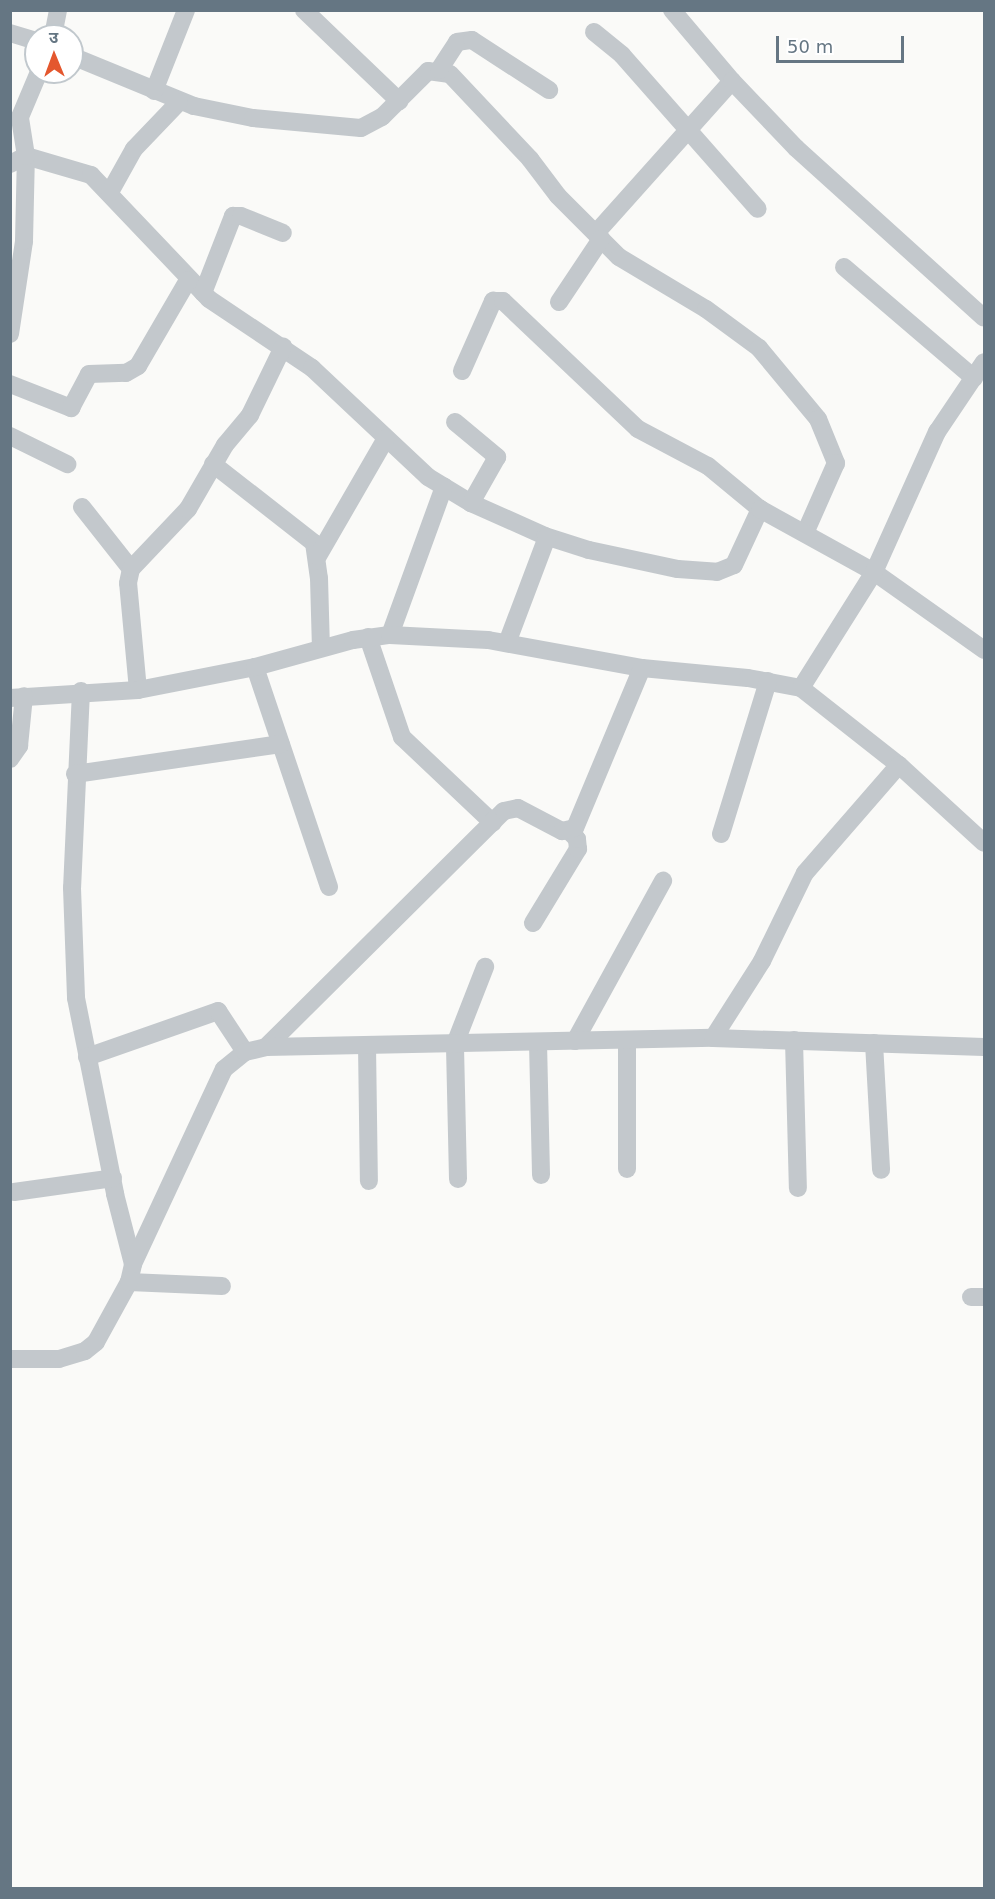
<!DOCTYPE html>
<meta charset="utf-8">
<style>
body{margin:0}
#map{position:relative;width:995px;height:1899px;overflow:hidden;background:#fafaf8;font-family:"DejaVu Sans","Noto Sans Devanagari",sans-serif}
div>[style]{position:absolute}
.minor>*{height:18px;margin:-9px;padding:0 9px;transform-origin:9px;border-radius:9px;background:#c3c8cc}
span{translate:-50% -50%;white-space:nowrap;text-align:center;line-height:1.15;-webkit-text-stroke:6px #fff;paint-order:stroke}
.frame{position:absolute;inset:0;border:12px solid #657683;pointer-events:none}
.north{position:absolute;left:24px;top:24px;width:60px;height:60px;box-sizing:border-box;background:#fff;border:2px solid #c1c8cd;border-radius:50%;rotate:359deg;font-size:16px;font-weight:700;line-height:24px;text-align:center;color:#657683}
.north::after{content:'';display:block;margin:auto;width:21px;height:27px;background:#e4572e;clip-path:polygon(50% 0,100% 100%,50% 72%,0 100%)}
.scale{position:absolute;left:776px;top:36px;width:128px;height:27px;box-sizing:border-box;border:3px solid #657683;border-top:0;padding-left:8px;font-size:18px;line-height:21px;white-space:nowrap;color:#657683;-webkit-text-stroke:4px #fff;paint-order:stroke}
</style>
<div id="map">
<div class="minor">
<div style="left:304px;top:10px;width:132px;rotate:43.8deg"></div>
<div style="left:672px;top:10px;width:93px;rotate:49.8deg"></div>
<div style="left:594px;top:32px;width:36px;rotate:39deg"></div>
<div style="left:622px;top:55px;width:205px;rotate:48.6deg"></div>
<div style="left:10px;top:33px;width:27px;rotate:17deg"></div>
<div style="left:53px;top:36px;width:26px;rotate:-79deg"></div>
<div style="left:72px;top:56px;width:132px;rotate:22.3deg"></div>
<div style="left:194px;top:106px;width:60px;rotate:11.5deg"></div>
<div style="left:253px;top:118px;width:108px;rotate:5.3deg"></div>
<div style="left:361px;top:128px;width:24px;rotate:-28deg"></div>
<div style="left:382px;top:117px;width:65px;rotate:-45deg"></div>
<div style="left:428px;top:71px;width:22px;rotate:8deg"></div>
<div style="left:450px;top:74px;width:117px;rotate:46.7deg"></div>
<div style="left:530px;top:159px;width:46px;rotate:52.9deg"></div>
<div style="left:558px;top:196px;width:86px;rotate:45deg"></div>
<div style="left:619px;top:257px;width:101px;rotate:30.9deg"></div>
<div style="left:706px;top:309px;width:66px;rotate:36.3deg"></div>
<div style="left:759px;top:348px;width:92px;rotate:50.3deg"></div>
<div style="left:818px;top:419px;width:48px;rotate:67.8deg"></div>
<div style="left:836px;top:463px;width:74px;rotate:113.8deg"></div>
<div style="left:439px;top:70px;width:33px;rotate:-57deg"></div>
<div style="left:457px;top:42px;width:15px;rotate:-8deg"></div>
<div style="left:472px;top:40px;width:92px;rotate:33deg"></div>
<div style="left:154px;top:91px;width:87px;rotate:-68.4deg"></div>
<div style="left:10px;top:164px;width:18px;rotate:-27deg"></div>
<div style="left:26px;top:156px;width:68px;rotate:16.3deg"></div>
<div style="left:91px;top:175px;width:171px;rotate:46.4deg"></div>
<div style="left:209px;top:299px;width:124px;rotate:33.8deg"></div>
<div style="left:312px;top:368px;width:159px;rotate:43.2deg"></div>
<div style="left:428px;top:477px;width:50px;rotate:31.2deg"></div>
<div style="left:471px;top:503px;width:81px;rotate:24deg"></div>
<div style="left:545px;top:536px;width:46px;rotate:17.7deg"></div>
<div style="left:589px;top:550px;width:91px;rotate:12.1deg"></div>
<div style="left:678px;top:569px;width:39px;rotate:4deg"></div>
<div style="left:717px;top:572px;width:18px;rotate:-22deg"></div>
<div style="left:734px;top:565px;width:62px;rotate:-65.1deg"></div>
<div style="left:110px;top:192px;width:49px;rotate:-60.8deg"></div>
<div style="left:134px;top:149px;width:65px;rotate:-46.2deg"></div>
<div style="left:596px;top:233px;width:204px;rotate:-48.2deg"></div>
<div style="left:732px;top:81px;width:93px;rotate:46.3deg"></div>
<div style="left:796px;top:148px;width:253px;rotate:42.1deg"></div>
<div style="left:844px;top:267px;width:171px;rotate:40.5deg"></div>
<div style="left:203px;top:293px;width:83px;rotate:-68.7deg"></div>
<div style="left:233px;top:216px;width:8px"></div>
<div style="left:241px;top:216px;width:45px;rotate:22deg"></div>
<div style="left:559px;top:302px;width:76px;rotate:-56.3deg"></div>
<div style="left:10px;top:334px;width:94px;rotate:-81.4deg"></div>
<div style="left:24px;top:241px;width:85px;rotate:-88.7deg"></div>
<div style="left:26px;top:156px;width:39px;rotate:-99deg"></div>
<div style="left:20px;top:117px;width:49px;rotate:-67.1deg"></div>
<div style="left:462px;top:371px;width:77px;rotate:-66.1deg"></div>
<div style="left:493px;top:301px;width:10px"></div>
<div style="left:503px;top:301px;width:186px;rotate:43.5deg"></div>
<div style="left:638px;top:429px;width:79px;rotate:27.9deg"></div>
<div style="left:708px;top:466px;width:67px;rotate:39.6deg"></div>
<div style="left:760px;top:509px;width:130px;rotate:28.9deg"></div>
<div style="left:874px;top:572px;width:135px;rotate:35.3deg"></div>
<div style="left:10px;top:384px;width:66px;rotate:21.5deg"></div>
<div style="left:71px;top:408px;width:38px;rotate:-62deg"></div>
<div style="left:89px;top:374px;width:37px;rotate:-2deg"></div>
<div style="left:126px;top:373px;width:14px;rotate:-30deg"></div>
<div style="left:138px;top:366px;width:99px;rotate:-59.8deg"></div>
<div style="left:455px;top:422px;width:55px;rotate:39.8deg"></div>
<div style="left:497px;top:457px;width:53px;rotate:119.5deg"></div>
<div style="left:10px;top:436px;width:64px;rotate:26.2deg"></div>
<div style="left:213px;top:464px;width:128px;rotate:38deg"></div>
<div style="left:314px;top:543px;width:35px;rotate:82deg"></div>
<div style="left:319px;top:578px;width:70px;rotate:88.4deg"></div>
<div style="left:82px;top:507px;width:79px;rotate:51.7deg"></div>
<div style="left:318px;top:556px;width:136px;rotate:-60deg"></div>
<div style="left:390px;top:635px;width:158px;rotate:-70deg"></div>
<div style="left:368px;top:637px;width:106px;rotate:71.2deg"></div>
<div style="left:402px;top:737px;width:125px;rotate:43.4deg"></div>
<div style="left:507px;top:643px;width:113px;rotate:-69.3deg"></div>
<div style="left:255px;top:667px;width:232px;rotate:71.4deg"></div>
<div style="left:801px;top:688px;width:137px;rotate:-57.8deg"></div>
<div style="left:874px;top:572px;width:154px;rotate:-65.8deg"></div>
<div style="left:937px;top:432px;width:84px;rotate:-56.1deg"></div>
<div style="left:138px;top:690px;width:107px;rotate:-95.3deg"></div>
<div style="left:128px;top:583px;width:14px;rotate:-78deg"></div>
<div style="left:131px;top:569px;width:83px;rotate:-46.5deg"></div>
<div style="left:188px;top:509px;width:74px;rotate:-60deg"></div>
<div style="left:225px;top:445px;width:39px;rotate:-50deg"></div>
<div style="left:250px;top:415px;width:76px;rotate:-64.1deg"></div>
<div style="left:81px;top:691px;width:197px;rotate:92.6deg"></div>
<div style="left:72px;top:888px;width:110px;rotate:87.9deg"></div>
<div style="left:76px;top:998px;width:200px;rotate:78.7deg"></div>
<div style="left:115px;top:1194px;width:72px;rotate:75.6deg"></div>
<div style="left:10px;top:698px;width:128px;rotate:-3.6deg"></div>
<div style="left:138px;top:690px;width:119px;rotate:-11.1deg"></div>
<div style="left:255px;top:667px;width:102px;rotate:-15.4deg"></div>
<div style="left:353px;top:640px;width:37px;rotate:-8deg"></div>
<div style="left:390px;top:635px;width:98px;rotate:2.9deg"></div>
<div style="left:488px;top:640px;width:157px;rotate:10.3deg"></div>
<div style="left:642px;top:668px;width:106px;rotate:5.4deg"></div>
<div style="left:748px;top:678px;width:54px;rotate:10.7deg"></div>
<div style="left:801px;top:688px;width:125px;rotate:38.2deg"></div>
<div style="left:899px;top:765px;width:115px;rotate:42.5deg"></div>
<div style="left:10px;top:759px;width:16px;rotate:-55deg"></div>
<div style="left:19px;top:746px;width:50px;rotate:-84.3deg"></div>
<div style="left:75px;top:774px;width:208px;rotate:-8.3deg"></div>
<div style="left:721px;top:834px;width:160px;rotate:-72.9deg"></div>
<div style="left:533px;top:923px;width:87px;rotate:-58.7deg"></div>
<div style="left:578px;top:849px;width:10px;rotate:-96deg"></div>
<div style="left:577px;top:839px;width:11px;rotate:-135deg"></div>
<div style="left:713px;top:1038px;width:91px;rotate:-57.5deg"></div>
<div style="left:762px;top:961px;width:98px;rotate:-64deg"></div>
<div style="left:805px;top:873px;width:143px;rotate:-49deg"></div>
<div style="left:627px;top:1040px;width:129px;rotate:90deg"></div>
<div style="left:794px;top:1040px;width:148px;rotate:88.5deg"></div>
<div style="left:575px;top:1041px;width:183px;rotate:-61.2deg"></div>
<div style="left:538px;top:1042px;width:133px;rotate:88.7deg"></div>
<div style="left:874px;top:1043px;width:127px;rotate:86.8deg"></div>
<div style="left:367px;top:1045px;width:136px;rotate:89.2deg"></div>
<div style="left:266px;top:1047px;width:335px;rotate:-44.8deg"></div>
<div style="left:504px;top:811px;width:14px;rotate:-12deg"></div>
<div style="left:518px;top:808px;width:50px;rotate:27.6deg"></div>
<div style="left:562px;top:831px;width:13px;rotate:-13deg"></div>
<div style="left:575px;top:828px;width:173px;rotate:-67.3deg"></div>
<div style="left:87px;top:1057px;width:139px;rotate:-19.3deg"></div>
<div style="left:218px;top:1011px;width:49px;rotate:56.6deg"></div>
<div style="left:458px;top:1179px;width:135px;rotate:-91.3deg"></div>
<div style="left:455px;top:1044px;width:83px;rotate:-68.7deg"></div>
<div style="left:14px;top:1192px;width:100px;rotate:-8deg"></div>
<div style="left:129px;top:1282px;width:93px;rotate:2.5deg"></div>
<div style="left:971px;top:1297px;width:13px"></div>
<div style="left:10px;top:1359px;width:49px"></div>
<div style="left:59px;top:1359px;width:27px;rotate:-17deg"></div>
<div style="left:85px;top:1351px;width:14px;rotate:-39deg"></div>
<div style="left:96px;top:1342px;width:68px;rotate:-61.2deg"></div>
<div style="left:129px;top:1282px;width:18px;rotate:-77deg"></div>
<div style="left:133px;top:1264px;width:215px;rotate:-65deg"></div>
<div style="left:224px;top:1069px;width:27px;rotate:-39deg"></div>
<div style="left:245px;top:1052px;width:22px;rotate:-13deg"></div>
<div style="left:266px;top:1047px;width:447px;rotate:-1.2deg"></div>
<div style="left:713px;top:1038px;width:271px;rotate:1.9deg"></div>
</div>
<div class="frame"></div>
<div class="north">उ</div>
<div class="scale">50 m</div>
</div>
